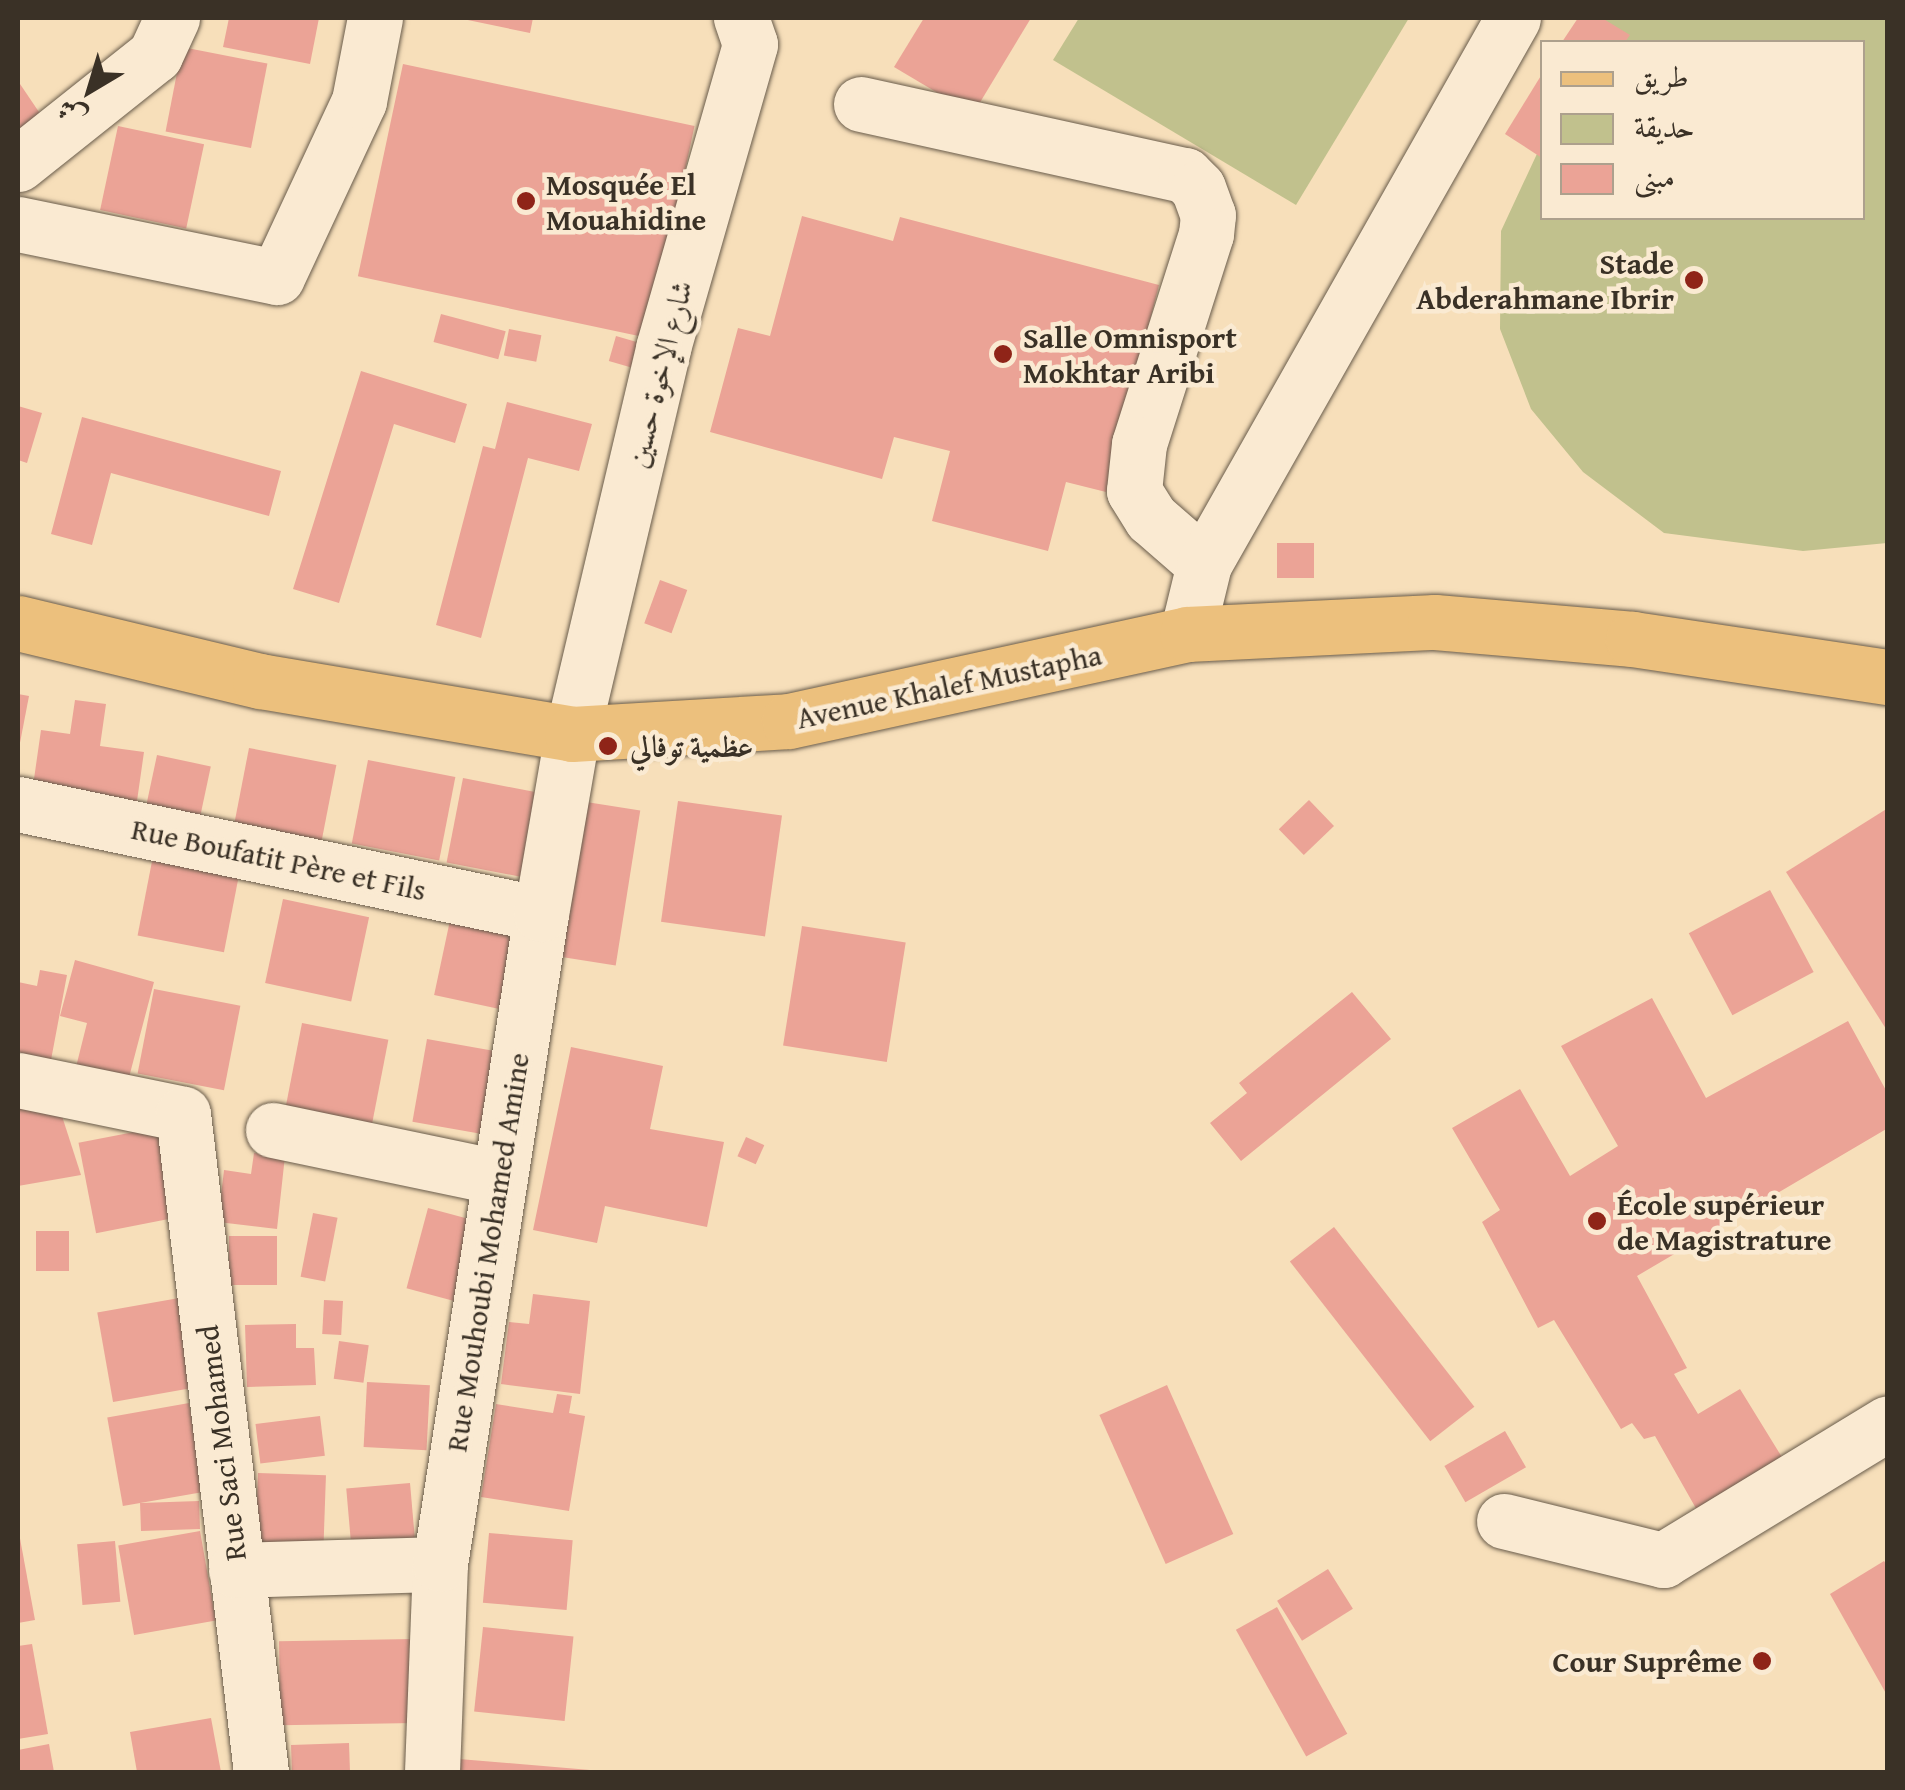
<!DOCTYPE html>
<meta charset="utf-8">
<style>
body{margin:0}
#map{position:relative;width:1905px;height:1790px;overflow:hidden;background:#f7dfba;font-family:"Gentium Book Plus",Amiri,serif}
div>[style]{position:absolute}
.green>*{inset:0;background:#c1c18d}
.building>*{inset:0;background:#eba396;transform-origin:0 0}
.roads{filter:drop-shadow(0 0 2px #695c4b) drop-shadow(0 0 2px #695c4b)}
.minor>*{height:55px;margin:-27.5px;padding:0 27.5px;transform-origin:27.5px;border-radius:27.5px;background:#faead2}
.major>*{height:55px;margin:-27.5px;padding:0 27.5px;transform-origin:27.5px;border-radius:27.5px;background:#ecc07d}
.dots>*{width:28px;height:28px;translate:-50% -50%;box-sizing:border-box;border:5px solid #faead2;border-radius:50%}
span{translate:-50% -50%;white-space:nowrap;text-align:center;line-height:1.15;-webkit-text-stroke:9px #faead2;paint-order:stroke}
.poi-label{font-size:30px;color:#3a3126;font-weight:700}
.left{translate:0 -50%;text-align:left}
.right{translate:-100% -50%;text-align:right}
.street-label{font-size:30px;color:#3a3126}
.frame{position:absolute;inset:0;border:20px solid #3a3126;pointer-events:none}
.legend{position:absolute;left:1540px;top:40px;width:325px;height:180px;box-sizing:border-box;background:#faead2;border:2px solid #ada08d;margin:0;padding:12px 18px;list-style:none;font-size:30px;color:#3a3126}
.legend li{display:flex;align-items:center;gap:20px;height:50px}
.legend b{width:50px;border:2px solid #ada08d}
.north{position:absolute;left:40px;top:40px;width:100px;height:100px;-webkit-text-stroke:8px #faead2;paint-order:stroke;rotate:218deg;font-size:28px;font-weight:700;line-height:40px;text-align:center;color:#3a3126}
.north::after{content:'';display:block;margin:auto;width:35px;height:45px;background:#3a3126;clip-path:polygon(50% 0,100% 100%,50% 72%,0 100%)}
</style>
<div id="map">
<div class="green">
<div style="clip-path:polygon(1079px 18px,1409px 18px,1296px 205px,1053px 60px)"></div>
<div style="clip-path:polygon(1593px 18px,1887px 18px,1887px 543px,1803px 551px,1664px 533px,1583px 472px,1531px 409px,1500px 329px,1501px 231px,1542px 143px,1542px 218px,1862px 218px,1862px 42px,1577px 42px)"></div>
</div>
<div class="building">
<div style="clip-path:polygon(229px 18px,319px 18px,310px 64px,223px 47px)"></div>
<div style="clip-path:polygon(458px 18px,533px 18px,530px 33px)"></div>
<div style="clip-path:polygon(924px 18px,1031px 18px,973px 114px,894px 67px)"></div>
<div style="clip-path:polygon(1578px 18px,1602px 18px,1630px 35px,1625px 42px,1562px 42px)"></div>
<div style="left:182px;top:47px;width:87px;height:86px;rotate:11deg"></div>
<div style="left:403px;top:64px;width:298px;height:217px;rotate:12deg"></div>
<div style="clip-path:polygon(1542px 74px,1542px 158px,1505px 134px)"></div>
<div style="clip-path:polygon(18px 81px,41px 115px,18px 130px)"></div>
<div style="left:118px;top:126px;width:88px;height:86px;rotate:12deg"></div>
<div style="clip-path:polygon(802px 216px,893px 241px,900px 217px,1159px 285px,1106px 492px,1066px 482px,1048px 551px,932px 521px,950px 451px,894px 437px,882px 479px,710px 432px,738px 328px,770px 336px)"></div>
<div style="left:441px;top:314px;width:67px;height:29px;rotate:15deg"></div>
<div style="left:509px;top:329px;width:33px;height:27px;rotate:11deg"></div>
<div style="left:616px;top:336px;width:26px;height:26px;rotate:16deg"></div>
<div style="clip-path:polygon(361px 371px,467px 404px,455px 443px,394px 424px,339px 603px,293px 589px)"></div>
<div style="clip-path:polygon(507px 402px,592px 424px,579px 471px,528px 458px,481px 638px,436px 625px,483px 446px,495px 449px)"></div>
<div style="clip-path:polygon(18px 406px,42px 413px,27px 463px,18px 460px)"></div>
<div style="clip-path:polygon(82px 417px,281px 471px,269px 516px,111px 473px,92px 545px,51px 534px)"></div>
<div style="left:1277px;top:543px;width:37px;height:35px"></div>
<div style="left:660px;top:580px;width:29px;height:46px;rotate:20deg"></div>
<div style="clip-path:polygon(18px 694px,29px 696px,19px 748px,18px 747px)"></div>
<div style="clip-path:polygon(75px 700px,106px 704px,100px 746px,144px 752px,136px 808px,32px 793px,41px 730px,70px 734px)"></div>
<div style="left:249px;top:748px;width:89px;height:84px;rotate:11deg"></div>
<div style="left:157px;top:755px;width:55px;height:67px;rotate:12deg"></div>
<div style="left:368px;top:760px;width:89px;height:85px;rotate:11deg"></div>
<div style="left:463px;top:778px;width:88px;height:86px;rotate:11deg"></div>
<div style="left:1309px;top:800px;width:36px;height:42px;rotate:46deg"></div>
<div style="left:580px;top:801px;width:61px;height:157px;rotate:9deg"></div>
<div style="left:678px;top:801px;width:105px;height:122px;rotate:8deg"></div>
<div style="clip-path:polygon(1888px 808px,1888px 1032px,1786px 872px)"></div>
<div style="left:154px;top:851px;width:88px;height:86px;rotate:11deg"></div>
<div style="left:1770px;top:890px;width:93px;height:92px;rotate:62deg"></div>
<div style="left:283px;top:899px;width:88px;height:86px;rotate:12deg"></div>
<div style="left:452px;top:911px;width:89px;height:86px;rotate:12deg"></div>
<div style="left:802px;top:926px;width:105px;height:121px;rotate:9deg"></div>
<div style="clip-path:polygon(75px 960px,154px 982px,127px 1085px,75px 1071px,87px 1023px,60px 1016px)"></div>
<div style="clip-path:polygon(40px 970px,67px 975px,51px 1060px,18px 1053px,18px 982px,37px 986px)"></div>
<div style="left:154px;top:989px;width:88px;height:86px;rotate:11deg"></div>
<div style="clip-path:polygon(1352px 992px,1391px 1039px,1241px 1161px,1210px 1123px,1247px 1093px,1239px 1083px)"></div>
<div style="clip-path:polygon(1652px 998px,1706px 1098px,1848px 1021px,1888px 1094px,1888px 1128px,1637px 1276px,1687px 1368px,1674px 1374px,1698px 1414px,1740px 1389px,1788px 1467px,1702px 1519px,1655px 1436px,1644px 1439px,1632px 1423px,1621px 1429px,1554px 1320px,1538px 1328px,1482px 1222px,1500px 1210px,1452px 1128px,1520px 1089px,1570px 1176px,1618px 1146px,1561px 1046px)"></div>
<div style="left:302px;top:1023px;width:88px;height:86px;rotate:11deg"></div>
<div style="left:427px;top:1039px;width:88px;height:84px;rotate:10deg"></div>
<div style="clip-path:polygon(571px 1047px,663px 1066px,650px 1129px,724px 1142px,707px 1227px,605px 1206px,597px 1243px,533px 1230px)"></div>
<div style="clip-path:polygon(18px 1106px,61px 1113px,81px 1175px,18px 1186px)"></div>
<div style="left:160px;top:1127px;width:92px;height:83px;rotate:79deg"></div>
<div style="left:746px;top:1137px;width:20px;height:21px;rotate:24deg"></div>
<div style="clip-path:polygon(254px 1153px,285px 1156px,277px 1229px,218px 1222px,224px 1170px,251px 1174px)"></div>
<div style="left:428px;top:1208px;width:54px;height:83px;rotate:15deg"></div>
<div style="left:313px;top:1213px;width:25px;height:65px;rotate:11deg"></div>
<div style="left:1334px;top:1227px;width:228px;height:56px;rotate:52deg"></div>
<div style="left:36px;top:1231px;width:33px;height:40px"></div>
<div style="left:229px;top:1236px;width:48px;height:49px"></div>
<div style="clip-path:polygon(533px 1294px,590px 1301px,580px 1394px,501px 1384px,509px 1322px,529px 1324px)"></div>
<div style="left:179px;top:1298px;width:91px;height:83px;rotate:80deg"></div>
<div style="left:324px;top:1300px;width:19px;height:34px;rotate:3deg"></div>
<div style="clip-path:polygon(296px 1324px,296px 1348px,314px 1348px,316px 1385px,247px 1387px,245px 1325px)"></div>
<div style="left:339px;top:1341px;width:30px;height:38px;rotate:8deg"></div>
<div style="left:367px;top:1382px;width:63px;height:65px;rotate:3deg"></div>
<div style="left:1167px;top:1385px;width:163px;height:74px;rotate:66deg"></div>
<div style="clip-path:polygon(557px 1394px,572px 1396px,569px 1413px,585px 1416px,569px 1511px,481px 1497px,496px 1404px,553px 1413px)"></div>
<div style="left:189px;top:1403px;width:90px;height:83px;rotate:80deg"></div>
<div style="left:320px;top:1416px;width:40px;height:65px;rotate:83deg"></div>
<div style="left:1505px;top:1431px;width:42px;height:70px;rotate:60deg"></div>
<div style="left:258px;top:1473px;width:68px;height:79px;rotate:2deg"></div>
<div style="left:410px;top:1483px;width:73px;height:64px;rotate:85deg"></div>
<div style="left:199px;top:1501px;width:28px;height:59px;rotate:88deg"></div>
<div style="left:200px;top:1531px;width:91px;height:83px;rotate:80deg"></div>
<div style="clip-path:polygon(19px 1533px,35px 1620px,18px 1623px,18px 1534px)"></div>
<div style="left:489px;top:1533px;width:84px;height:70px;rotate:5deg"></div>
<div style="left:115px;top:1541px;width:61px;height:38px;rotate:85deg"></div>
<div style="clip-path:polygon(1884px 1561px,1888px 1567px,1888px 1697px,1830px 1594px)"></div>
<div style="left:1328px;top:1569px;width:47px;height:60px;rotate:58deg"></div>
<div style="left:1277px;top:1607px;width:145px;height:47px;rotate:61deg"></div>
<div style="left:483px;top:1627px;width:91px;height:85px;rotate:6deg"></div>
<div style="left:413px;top:1639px;width:84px;height:134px;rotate:89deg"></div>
<div style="clip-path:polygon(32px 1644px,48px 1734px,18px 1739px,18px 1646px)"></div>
<div style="clip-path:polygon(211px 1718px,221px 1772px,137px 1772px,130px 1732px)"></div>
<div style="left:349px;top:1743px;width:29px;height:58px;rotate:88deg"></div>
<div style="clip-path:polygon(49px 1744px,54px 1772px,18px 1772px,18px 1750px)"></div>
<div style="clip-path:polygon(459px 1759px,590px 1770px,590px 1772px,459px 1772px)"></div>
</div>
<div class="roads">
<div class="minor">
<div style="left:861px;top:104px;width:332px;rotate:12.4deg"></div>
<div style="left:1185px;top:175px;width:18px;rotate:45deg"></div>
<div style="left:1198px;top:188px;width:29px;rotate:70deg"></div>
<div style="left:1208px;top:215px;width:19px;rotate:96deg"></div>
<div style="left:1206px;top:234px;width:220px;rotate:107.7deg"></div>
<div style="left:1139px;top:444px;width:47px;rotate:96.1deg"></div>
<div style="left:1134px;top:491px;width:32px;rotate:58deg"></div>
<div style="left:1151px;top:518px;width:70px;rotate:41deg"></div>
<div style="left:18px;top:164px;width:175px;rotate:-38.5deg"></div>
<div style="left:155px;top:55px;width:41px;rotate:-65.3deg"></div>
<div style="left:18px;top:224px;width:264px;rotate:11.6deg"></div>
<div style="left:277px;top:277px;width:194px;rotate:-65deg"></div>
<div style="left:359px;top:101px;width:85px;rotate:-79.1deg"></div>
<div style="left:1187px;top:634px;width:72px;rotate:-76.3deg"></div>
<div style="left:1204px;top:564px;width:627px;rotate:-60.49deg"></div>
<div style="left:18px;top:804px;width:534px;rotate:11.88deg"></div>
<div style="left:18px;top:1080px;width:168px;rotate:11.6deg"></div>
<div style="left:183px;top:1114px;width:663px;rotate:83.24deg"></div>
<div style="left:273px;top:1130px;width:230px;rotate:11.8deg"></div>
<div style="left:1504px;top:1521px;width:164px;rotate:13.8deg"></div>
<div style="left:1663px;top:1560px;width:263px;rotate:-31.3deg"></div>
<div style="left:236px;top:1570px;width:204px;rotate:-1.7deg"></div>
<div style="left:432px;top:1772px;width:208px;rotate:-87.8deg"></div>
<div style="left:440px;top:1564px;width:658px;rotate:-81.17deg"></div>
<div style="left:541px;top:914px;width:183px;rotate:-80.2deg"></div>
<div style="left:572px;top:734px;width:397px;rotate:-76.7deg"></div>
<div style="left:663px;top:348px;width:316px;rotate:-74deg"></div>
<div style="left:750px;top:44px;width:28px;rotate:-109deg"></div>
</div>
<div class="major">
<div style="left:18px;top:623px;width:249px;rotate:13.5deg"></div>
<div style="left:260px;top:681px;width:316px;rotate:9.6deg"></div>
<div style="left:572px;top:734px;width:217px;rotate:-3.4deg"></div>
<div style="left:789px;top:721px;width:407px;rotate:-12.3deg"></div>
<div style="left:1187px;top:634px;width:248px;rotate:-2.8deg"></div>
<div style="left:1435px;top:622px;width:199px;rotate:4.9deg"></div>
<div style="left:1633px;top:639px;width:258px;rotate:8.5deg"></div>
</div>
</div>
<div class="dots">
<div style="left:526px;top:201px;background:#8f2418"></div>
<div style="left:1694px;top:280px;background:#8f2418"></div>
<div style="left:1003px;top:354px;background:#8f2418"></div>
<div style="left:608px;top:746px;background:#8f2418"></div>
<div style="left:1597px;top:1221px;background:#8f2418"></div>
<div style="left:1762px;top:1661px;background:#8f2418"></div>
</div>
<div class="poi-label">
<span class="left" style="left:546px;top:201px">Mosquée El<br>Mouahidine</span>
<span class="right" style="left:1674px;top:280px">Stade<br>Abderahmane Ibrir</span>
<span class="left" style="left:1023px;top:354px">Salle Omnisport<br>Mokhtar Aribi</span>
<span class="left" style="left:630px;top:746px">عظمية توفالي</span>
<span class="left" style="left:1617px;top:1221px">École supérieur<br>de Magistrature</span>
<span class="right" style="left:1742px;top:1661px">Cour Suprême</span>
</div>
<div class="street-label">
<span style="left:659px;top:374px;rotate:-76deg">شارع الإخوة حسين</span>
<span style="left:949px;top:686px;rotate:-12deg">Avenue Khalef Mustapha</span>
<span style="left:279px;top:859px;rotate:12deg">Rue Boufatit Père et Fils</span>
<span style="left:487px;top:1252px;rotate:-81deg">Rue Mouhoubi Mohamed Amine</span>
<span style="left:221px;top:1443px;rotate:-97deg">Rue Saci Mohamed</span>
</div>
<div class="frame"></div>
<ul class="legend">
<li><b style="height:12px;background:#ecc07d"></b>طريق</li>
<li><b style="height:28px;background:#c1c18d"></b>حديقة</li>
<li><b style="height:28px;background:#eba396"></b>مبنى</li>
</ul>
<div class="north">ش</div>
</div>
